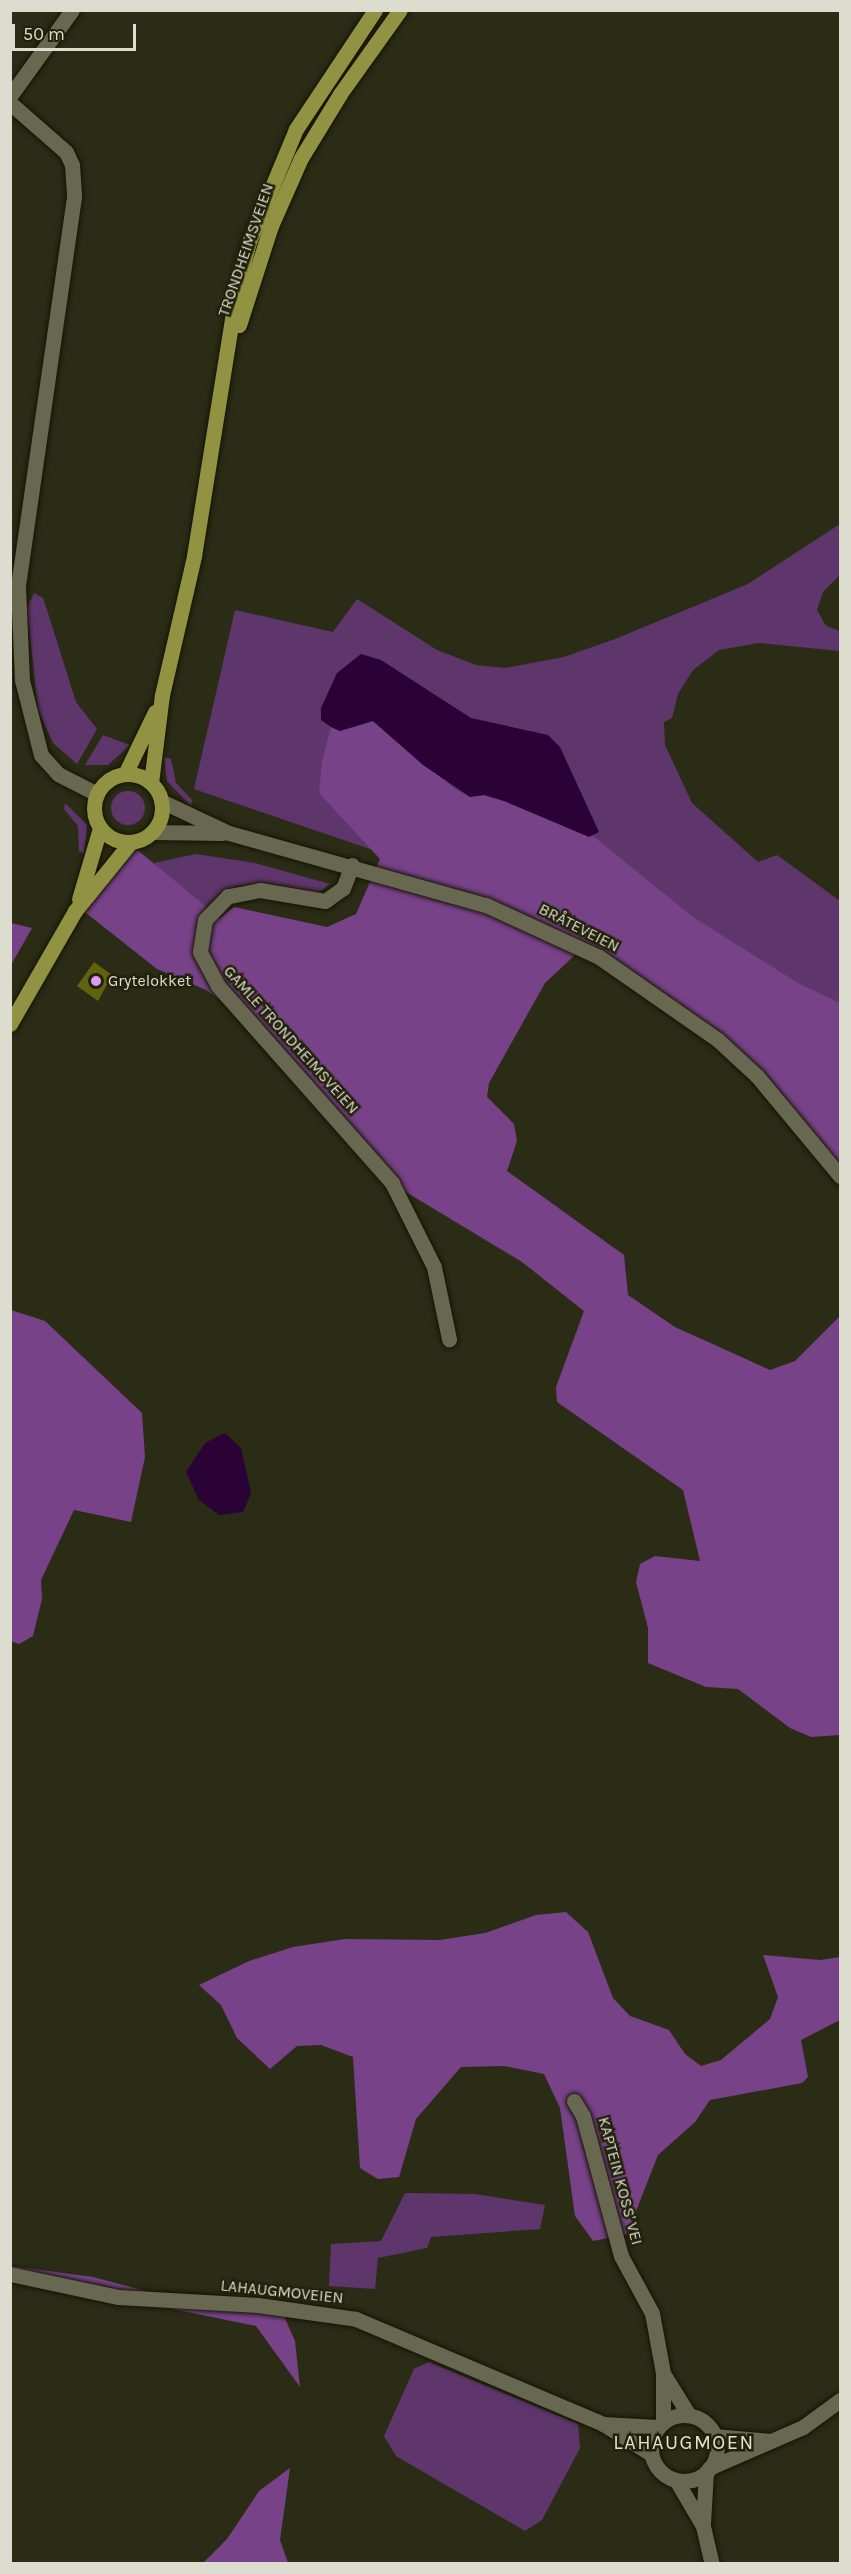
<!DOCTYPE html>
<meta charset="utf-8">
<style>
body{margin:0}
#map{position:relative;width:851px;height:2574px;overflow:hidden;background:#2b2c16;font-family:Karla,sans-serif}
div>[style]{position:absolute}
.green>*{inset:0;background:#5f366b}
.round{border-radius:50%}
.forest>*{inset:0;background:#784289}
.water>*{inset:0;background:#2a0235}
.building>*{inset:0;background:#61620e}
.roads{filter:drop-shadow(0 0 2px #141402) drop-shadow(0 0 2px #141402)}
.minor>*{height:15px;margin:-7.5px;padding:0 7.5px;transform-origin:7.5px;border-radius:7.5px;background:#67684f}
.minor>.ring{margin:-7.5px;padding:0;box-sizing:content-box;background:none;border:15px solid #67684f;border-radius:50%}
.secondary>*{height:15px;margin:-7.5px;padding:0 7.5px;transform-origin:7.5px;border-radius:7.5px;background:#67684f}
.primary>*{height:15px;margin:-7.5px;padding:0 7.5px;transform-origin:7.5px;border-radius:7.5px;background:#919242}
.primary>.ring{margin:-7.5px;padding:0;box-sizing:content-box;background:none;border:15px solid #919242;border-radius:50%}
.dots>*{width:16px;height:16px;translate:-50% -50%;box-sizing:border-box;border:3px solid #22220c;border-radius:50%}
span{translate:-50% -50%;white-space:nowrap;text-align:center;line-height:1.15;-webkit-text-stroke:5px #22220c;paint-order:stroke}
.street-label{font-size:16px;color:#dcddcf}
.poi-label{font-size:16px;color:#dcddcf}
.left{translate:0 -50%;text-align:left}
.quarter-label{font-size:20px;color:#e2e4c8;letter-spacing:1.5px}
.frame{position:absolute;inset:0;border:12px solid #dcddcf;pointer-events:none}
.scale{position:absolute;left:12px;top:24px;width:124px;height:27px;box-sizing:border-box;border:3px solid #dcddcf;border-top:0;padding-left:8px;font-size:18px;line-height:21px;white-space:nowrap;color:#dcddcf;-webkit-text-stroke:4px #22220c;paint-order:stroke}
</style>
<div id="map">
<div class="green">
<div style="clip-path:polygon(840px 524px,840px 575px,823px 592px,817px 610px,826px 626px,840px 631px,840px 651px,759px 643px,719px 650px,693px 670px,678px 694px,672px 718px,664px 722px,665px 745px,692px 803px,758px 862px,777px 855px,840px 901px,840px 1160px,699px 1006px,417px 865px,194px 789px,235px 610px,333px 632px,357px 599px,437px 650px,476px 665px,505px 668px,564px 657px,615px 639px,748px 584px)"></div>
<div style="clip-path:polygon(34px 593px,43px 598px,47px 610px,76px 702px,97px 729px,77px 764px,53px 743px,38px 709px,27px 608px)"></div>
<div style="clip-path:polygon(103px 735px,130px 745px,108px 765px,85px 765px)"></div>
<div style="clip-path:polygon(164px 757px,171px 759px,176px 783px,192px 800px,191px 806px,167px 781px)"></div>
<div class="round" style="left:111px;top:791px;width:34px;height:34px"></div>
<div style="clip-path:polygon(65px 803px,87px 825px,84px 854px,79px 851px,78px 826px,64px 809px)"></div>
<div style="clip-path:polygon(196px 854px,255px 863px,330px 884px,316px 894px,257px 884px,237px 886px,214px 899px,202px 914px,154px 863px)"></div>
<div style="clip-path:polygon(405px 2193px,475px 2194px,545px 2205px,540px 2229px,431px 2237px,427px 2248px,378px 2258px,375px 2289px,329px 2286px,331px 2244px,381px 2241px)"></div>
<div style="clip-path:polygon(429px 2362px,578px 2424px,580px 2448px,542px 2520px,525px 2531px,396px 2456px,384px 2436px,414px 2369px)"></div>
</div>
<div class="forest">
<div style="clip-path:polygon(372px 721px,455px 789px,470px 797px,484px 795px,504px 801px,593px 836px,693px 917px,798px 983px,840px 1003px,840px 1178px,756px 1072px,643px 985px,576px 954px,545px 983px,489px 1083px,487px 1097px,514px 1124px,517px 1141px,507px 1171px,624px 1255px,628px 1295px,675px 1327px,770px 1370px,795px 1361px,840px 1316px,840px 1735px,811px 1737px,790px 1728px,738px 1689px,706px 1687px,648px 1663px,648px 1628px,636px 1582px,640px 1564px,655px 1556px,700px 1561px,683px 1490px,557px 1402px,556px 1387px,584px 1311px,522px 1262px,371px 1171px,228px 1006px,206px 990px,157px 969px,81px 909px,124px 839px,220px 918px,234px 907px,327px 927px,356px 914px,380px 859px,319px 793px,322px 761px,331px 727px,340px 731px)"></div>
<div style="clip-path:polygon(11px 923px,32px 928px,11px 965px,10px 923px)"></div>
<div style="clip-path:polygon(11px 1310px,45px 1321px,142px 1413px,145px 1457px,131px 1522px,74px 1510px,41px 1580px,42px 1599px,33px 1636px,19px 1644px,10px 1641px)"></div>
<div style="clip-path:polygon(566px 1912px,588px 1932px,613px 1998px,630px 2016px,669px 2030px,685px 2054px,701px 2066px,721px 2060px,770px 2019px,778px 1997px,763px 1955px,820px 1960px,840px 1957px,840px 2020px,801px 2040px,808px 2077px,802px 2083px,710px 2100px,695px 2122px,658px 2155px,627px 2234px,593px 2241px,575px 2216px,560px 2108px,544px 2074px,504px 2066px,461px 2067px,416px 2119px,399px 2177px,378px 2179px,360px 2168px,353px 2057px,321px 2045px,297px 2046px,270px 2069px,237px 2038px,221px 2005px,199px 1985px,249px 1961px,293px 1947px,345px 1939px,440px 1940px,485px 1933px,536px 1915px)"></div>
<div style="clip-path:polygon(11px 2266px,93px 2277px,183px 2301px,279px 2305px,295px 2341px,300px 2387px,256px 2326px,11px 2276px)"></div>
<div style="clip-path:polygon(290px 2468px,280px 2540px,288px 2563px,203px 2563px,227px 2539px,259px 2491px)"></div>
</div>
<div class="water">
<div style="clip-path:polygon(361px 654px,381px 660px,471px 718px,548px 735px,560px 747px,599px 832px,589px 837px,504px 801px,484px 795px,470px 797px,423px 765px,373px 721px,340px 731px,331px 727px,321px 720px,321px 708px,337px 673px)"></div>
<div style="clip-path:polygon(225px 1433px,241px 1448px,251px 1493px,243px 1512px,219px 1515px,199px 1500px,186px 1472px,205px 1443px)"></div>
</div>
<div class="building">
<div style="clip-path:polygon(94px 962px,112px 975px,98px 1001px,77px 986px)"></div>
</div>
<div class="roads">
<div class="minor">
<div style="left:10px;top:96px;width:106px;rotate:-54.2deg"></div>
<div style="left:10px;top:103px;width:74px;rotate:41.2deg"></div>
<div style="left:66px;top:152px;width:14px;rotate:65deg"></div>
<div style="left:72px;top:165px;width:32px;rotate:86deg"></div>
<div style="left:74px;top:197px;width:393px;rotate:98.2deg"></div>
<div style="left:18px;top:586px;width:94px;rotate:87.6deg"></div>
<div style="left:22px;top:680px;width:77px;rotate:75.8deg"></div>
<div style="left:41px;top:755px;width:25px;rotate:48deg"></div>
<div style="left:58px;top:774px;width:44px;rotate:27.1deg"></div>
<div style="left:352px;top:865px;width:25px;rotate:111deg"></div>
<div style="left:343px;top:888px;width:22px;rotate:144deg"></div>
<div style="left:325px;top:901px;width:66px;rotate:-170.4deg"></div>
<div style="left:260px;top:890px;width:33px;rotate:169deg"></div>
<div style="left:228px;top:896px;width:33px;rotate:134deg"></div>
<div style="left:205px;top:920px;width:32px;rotate:99deg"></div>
<div style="left:200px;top:952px;width:38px;rotate:62deg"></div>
<div style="left:218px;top:986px;width:263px;rotate:48.5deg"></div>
<div style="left:392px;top:1183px;width:94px;rotate:63.4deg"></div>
<div style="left:434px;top:1267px;width:74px;rotate:78.2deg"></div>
<div style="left:574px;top:2101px;width:17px;rotate:59deg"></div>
<div style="left:583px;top:2116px;width:145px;rotate:74.8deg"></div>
<div style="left:621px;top:2256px;width:65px;rotate:61.5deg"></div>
<div style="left:652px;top:2313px;width:61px;rotate:79.6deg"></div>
<div style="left:663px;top:2373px;width:49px;rotate:90deg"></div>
<div style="left:10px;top:2274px;width:110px;rotate:12deg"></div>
<div style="left:118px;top:2297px;width:140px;rotate:3.3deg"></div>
<div style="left:258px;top:2305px;width:99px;rotate:8.1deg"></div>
<div style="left:356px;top:2319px;width:268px;rotate:23deg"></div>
<div style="left:603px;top:2424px;width:57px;rotate:32deg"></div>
<div style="left:664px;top:2375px;width:47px;rotate:58deg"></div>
<div class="ring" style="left:651px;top:2415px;width:51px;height:51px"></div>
<div style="left:603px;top:2424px;width:55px;rotate:3.1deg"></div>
<div style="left:714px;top:2436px;width:57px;rotate:5deg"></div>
<div style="left:709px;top:2468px;width:103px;rotate:-23.6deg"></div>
<div style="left:803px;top:2427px;width:46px;rotate:-36.1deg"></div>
<div style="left:676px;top:2480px;width:53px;rotate:59.6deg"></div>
<div style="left:703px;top:2526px;width:39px;rotate:77deg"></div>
<div style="left:703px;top:2523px;width:51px;rotate:-86.6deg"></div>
</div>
<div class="secondary">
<div style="left:161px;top:801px;width:75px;rotate:25.2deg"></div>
<div style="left:229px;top:833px;width:267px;rotate:15.7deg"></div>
<div style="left:486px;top:905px;width:124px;rotate:24.7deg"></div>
<div style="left:599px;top:957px;width:145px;rotate:34.9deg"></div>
<div style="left:718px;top:1040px;width:53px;rotate:42.7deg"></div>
<div style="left:757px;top:1076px;width:130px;rotate:50.3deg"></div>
<div style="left:152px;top:832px;width:71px;rotate:0.8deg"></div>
</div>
<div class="primary">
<div style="left:239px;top:325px;width:104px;rotate:-72.1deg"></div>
<div style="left:271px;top:226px;width:74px;rotate:-66.2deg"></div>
<div style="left:301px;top:158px;width:75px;rotate:-58.6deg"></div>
<div style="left:340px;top:94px;width:103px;rotate:-54.5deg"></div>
<div class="ring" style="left:94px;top:774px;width:53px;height:53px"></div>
<div style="left:125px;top:774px;width:69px;rotate:-64.2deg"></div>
<div style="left:151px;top:783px;width:89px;rotate:-82.9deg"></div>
<div style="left:162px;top:695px;width:143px;rotate:-77deg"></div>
<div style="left:194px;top:556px;width:272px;rotate:-80.9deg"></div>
<div style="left:237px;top:287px;width:47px;rotate:-75.1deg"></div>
<div style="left:249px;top:242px;width:122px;rotate:-67.4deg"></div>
<div style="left:296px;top:129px;width:143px;rotate:-56.4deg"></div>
<div style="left:79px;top:899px;width:74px;rotate:-73.5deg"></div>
<div style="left:10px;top:1024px;width:130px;rotate:-60.1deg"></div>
<div style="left:75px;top:911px;width:87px;rotate:-51deg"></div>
</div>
</div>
<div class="dots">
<div style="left:96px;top:981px;background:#dd99f3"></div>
</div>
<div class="street-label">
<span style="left:246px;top:250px;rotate:-71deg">TRONDHEIMSVEIEN</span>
<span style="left:579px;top:928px;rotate:27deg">BRÅTEVEIEN</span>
<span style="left:291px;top:1040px;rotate:48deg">GAMLE TRONDHEIMSVEIEN</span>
<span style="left:620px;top:2181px;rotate:75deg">KAPTEIN KOSS' VEI</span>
<span style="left:282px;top:2292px;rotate:6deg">LAHAUGMOVEIEN</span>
</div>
<div class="poi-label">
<span class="left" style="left:108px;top:981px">Grytelokket</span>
</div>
<div class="quarter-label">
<span style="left:684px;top:2442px">LAHAUGMOEN</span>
</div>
<div class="frame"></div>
<div class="scale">50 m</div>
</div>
